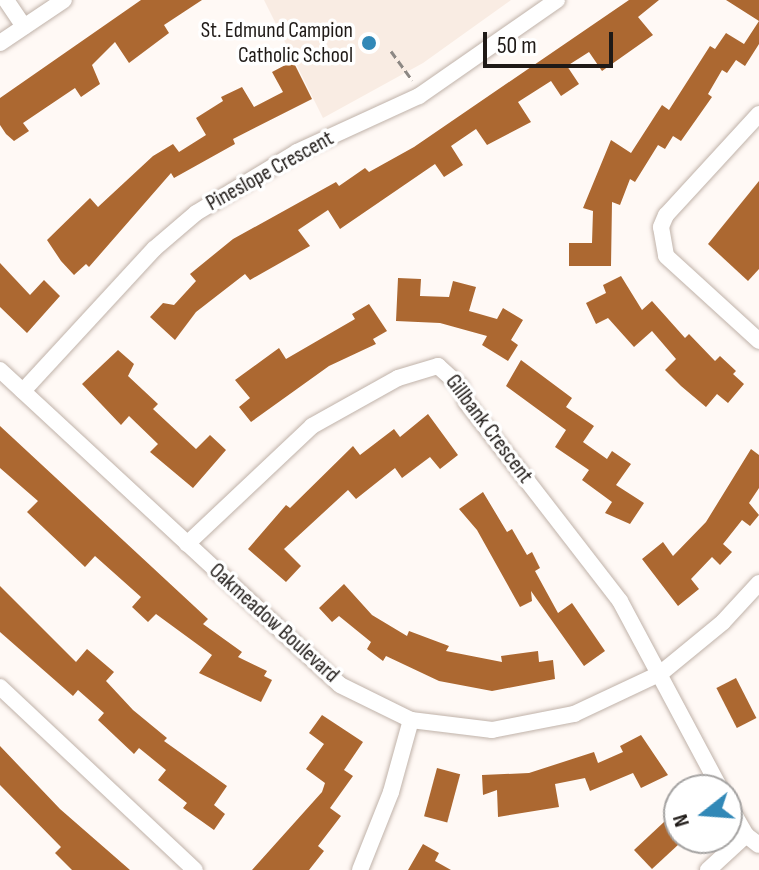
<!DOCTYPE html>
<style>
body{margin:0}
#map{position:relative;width:759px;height:870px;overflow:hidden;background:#fff9f5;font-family:"Sofia Sans Condensed",sans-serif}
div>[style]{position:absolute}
.built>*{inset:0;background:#f9ece3}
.building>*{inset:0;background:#ac6831;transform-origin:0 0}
.path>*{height:3px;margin-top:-1.5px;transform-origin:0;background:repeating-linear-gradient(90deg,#8d8884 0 8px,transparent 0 12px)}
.roads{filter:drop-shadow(0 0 2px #c0b2a9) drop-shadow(0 0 2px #c0b2a9)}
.street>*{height:16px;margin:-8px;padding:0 8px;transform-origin:8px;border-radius:8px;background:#fff}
.dots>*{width:22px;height:22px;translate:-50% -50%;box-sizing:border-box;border:4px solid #fff;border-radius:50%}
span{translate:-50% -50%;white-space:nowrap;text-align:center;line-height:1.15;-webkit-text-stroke:7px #fff;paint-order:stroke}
.poi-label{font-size:22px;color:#1f1a17}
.right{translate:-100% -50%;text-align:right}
.street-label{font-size:22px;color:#1f1a17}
.north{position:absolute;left:663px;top:774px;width:80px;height:80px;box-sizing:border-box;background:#fff;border:2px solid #a5a3a2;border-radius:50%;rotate:253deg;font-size:22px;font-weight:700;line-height:32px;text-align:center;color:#1f1a17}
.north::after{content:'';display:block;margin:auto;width:28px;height:36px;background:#3188b7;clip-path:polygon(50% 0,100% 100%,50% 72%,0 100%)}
.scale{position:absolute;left:483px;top:32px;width:130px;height:36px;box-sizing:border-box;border:4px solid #1f1a17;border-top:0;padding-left:10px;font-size:24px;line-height:28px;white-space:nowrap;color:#1f1a17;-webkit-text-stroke:6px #fff;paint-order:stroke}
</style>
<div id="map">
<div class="built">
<div style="clip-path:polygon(264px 0,511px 0,423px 63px,323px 118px)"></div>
</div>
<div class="building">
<div style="clip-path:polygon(141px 0,202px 0,164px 25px,169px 33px,129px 63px,115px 42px,92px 65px,100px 84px,81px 97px,75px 88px,23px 123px,29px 131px,14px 141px,6px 134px,0 125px,0 98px)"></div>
<div style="clip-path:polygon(629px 0,659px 0,638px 17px,653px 35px,602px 71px,589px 52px,567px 66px,579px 84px,561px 96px,551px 81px,518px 102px,531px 122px,487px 145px,476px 129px,451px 146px,463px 165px,444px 177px,435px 164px,340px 229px,328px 210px,298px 230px,310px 246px,250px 280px,245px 274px,196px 312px,175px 340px,150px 317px,163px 303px,174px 305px,196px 281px,190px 274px,233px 239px,336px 182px,339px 186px,365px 168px,369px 172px,414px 147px)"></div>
<div style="clip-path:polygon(726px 0,759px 0,759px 44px,745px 66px,736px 60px,727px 73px,722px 70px,708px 94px,712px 97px,681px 141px,673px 136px,665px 149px,658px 145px,635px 182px,630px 179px,620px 205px,612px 202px,611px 266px,569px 266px,569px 243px,592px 243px,593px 211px,583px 208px,611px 140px,631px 153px,662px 105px,669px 110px,710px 46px,715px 49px,726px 33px,744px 44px,759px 21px)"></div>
<div style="clip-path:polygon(293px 61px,312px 99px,233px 139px,235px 144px,174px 178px,171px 173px,89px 267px,86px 264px,74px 275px,61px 261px,47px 240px,90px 198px,98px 207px,153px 156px,173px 144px,179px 152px,206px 135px,196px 118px,223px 101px,221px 97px,242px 87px,254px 107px,283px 92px,272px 72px)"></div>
<div style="clip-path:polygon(759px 181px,759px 269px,748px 281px,708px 244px)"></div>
<div style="clip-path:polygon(0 263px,30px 295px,44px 280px,60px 296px,27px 333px,0 307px)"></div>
<div style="clip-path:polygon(621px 276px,642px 310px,652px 301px,685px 338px,689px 334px,715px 361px,720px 356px,736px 371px,733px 374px,744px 384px,728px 403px,717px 394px,706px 407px,681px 386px,665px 370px,676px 359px,652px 331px,634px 347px,608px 318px,596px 324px,586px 303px,606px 293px,603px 285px)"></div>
<div style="clip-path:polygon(398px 278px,421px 279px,420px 296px,449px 297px,453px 281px,476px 287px,469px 311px,497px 319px,503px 308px,523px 320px,511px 340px,518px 345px,508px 361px,482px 345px,487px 336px,440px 323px,396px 321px)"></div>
<div style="clip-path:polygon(369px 304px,387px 331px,373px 339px,376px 344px,329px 366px,251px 422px,239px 407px,250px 398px,235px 380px,279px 348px,286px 359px,355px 319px,352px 314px)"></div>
<div style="clip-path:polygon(118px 350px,134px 364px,128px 376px,158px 404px,153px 409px,196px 449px,210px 435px,226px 450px,193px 488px,150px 452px,158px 444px,129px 416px,121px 425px,82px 384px)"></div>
<div style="clip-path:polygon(521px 360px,572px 398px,566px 407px,594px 426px,583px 442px,607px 459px,612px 451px,631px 464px,616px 485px,644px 503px,630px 524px,605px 513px,612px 502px,582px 480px,589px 470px,555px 447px,566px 430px,506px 386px)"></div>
<div style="clip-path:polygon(428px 414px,458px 455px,440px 469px,430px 457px,402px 478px,395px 468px,356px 499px,348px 490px,284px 549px,301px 566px,286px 582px,248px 549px,286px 505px,290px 508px,353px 446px,360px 455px,394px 429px,400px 437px)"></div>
<div style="clip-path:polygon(0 426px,208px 619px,203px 624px,242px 652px,238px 657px,267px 671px,264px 676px,272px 680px,261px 702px,199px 673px,212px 655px,156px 614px,148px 622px,132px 607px,141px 597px,95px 556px,85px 567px,27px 512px,38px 501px,0 468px)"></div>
<div style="clip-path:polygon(751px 449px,759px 455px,759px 488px,749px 503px,759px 515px,750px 526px,742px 520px,723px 544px,732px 552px,720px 565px,712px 557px,691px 579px,699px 589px,678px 606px,642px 559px,663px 542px,673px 556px,706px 522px)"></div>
<div style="clip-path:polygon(483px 492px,507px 532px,512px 529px,527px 555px,532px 552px,540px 568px,535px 571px,558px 613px,572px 603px,605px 651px,584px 666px,550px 618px,554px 615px,550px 618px,531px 591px,532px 601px,520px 607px,477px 530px,459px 509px)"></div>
<div style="clip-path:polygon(344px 584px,372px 615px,407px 636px,409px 631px,449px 646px,446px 651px,502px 662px,501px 656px,538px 651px,539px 662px,553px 660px,555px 679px,492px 691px,439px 681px,386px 656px,383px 661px,367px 649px,371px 642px,339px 616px,332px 622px,319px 608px)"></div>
<div style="clip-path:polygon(0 586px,76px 662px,87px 649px,114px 672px,106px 681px,133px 710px,167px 738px,164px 741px,227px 786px,214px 805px,225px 814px,214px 830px,183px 808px,187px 803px,158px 780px,166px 770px,139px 748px,134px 754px,98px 720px,104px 713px,78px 690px,73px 696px,0 632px)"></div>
<div style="left:736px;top:678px;width:45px;height:22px;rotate:63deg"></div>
<div style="clip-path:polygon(322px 715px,363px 742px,344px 770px,353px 776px,330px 808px,341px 816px,318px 846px,324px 851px,309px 870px,252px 870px,322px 792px,325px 783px,306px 769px,324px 744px,309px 733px)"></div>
<div style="clip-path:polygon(641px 735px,668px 775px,641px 788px,633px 773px,590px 791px,585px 778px,555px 784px,559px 807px,498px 817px,497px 790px,483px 795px,482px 775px,529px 773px,594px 752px,598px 763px,623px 752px,620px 746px)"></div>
<div style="clip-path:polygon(0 746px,60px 809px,130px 870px,72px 870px,55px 853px,61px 847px,0 785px)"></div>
<div style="left:437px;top:768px;width:24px;height:50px;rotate:15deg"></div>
<div style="clip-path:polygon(679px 808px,679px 844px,652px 869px,634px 850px)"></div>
<div style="clip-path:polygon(423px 844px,439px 853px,435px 861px,451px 870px,408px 870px)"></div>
</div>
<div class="path">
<div style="left:391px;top:51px;width:36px;rotate:54deg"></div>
</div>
<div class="roads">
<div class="street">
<div style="left:6px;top:0;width:32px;rotate:56deg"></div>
<div style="left:0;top:43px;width:77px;rotate:-33.9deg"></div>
<div style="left:759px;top:114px;width:137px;rotate:132.6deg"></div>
<div style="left:666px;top:215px;width:13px;rotate:113deg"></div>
<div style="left:661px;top:227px;width:29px;rotate:80deg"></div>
<div style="left:666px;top:256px;width:126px;rotate:42.4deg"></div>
<div style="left:0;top:370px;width:463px;rotate:42.8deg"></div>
<div style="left:340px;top:685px;width:79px;rotate:26.2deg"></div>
<div style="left:411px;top:720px;width:82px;rotate:7deg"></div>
<div style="left:492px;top:730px;width:84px;rotate:-11deg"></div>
<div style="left:574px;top:714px;width:96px;rotate:-25.2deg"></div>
<div style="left:661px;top:673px;width:80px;rotate:-39.4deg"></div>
<div style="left:723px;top:622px;width:53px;rotate:-47.3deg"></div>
<div style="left:23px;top:391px;width:193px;rotate:-47.3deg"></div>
<div style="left:154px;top:249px;width:55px;rotate:-40.6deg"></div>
<div style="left:196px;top:213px;width:118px;rotate:-31.1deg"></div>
<div style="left:297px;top:152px;width:134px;rotate:-24.7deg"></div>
<div style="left:419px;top:96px;width:168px;rotate:-34.8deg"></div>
<div style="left:187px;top:544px;width:172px;rotate:-43.3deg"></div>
<div style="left:312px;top:426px;width:98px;rotate:-29.2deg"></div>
<div style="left:398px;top:378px;width:42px;rotate:-16.7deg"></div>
<div style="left:438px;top:366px;width:30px;rotate:42deg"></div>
<div style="left:460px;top:386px;width:18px;rotate:68deg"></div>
<div style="left:467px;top:403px;width:250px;rotate:52.3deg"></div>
<div style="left:620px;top:601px;width:214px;rotate:61.9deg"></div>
<div style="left:0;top:687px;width:267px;rotate:43.2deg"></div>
<div style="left:727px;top:802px;width:38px;rotate:60deg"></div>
<div style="left:746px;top:835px;width:16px;rotate:38deg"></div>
<div style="left:360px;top:870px;width:84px;rotate:-68.3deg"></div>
<div style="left:391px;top:792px;width:75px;rotate:-74.5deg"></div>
<div style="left:708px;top:870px;width:52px;rotate:-42.6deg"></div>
</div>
</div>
<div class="dots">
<div style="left:369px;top:43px;background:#3188b7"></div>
</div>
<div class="poi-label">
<span class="right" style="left:353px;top:43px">St. Edmund Campion<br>Catholic School</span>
</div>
<div class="street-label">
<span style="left:270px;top:171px;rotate:-29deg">Pineslope Crescent</span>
<span style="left:489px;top:429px;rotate:53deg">Gillbank Crescent</span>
<span style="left:274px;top:623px;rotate:42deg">Oakmeadow Boulevard</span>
</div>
<div class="north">N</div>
<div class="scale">50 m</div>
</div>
